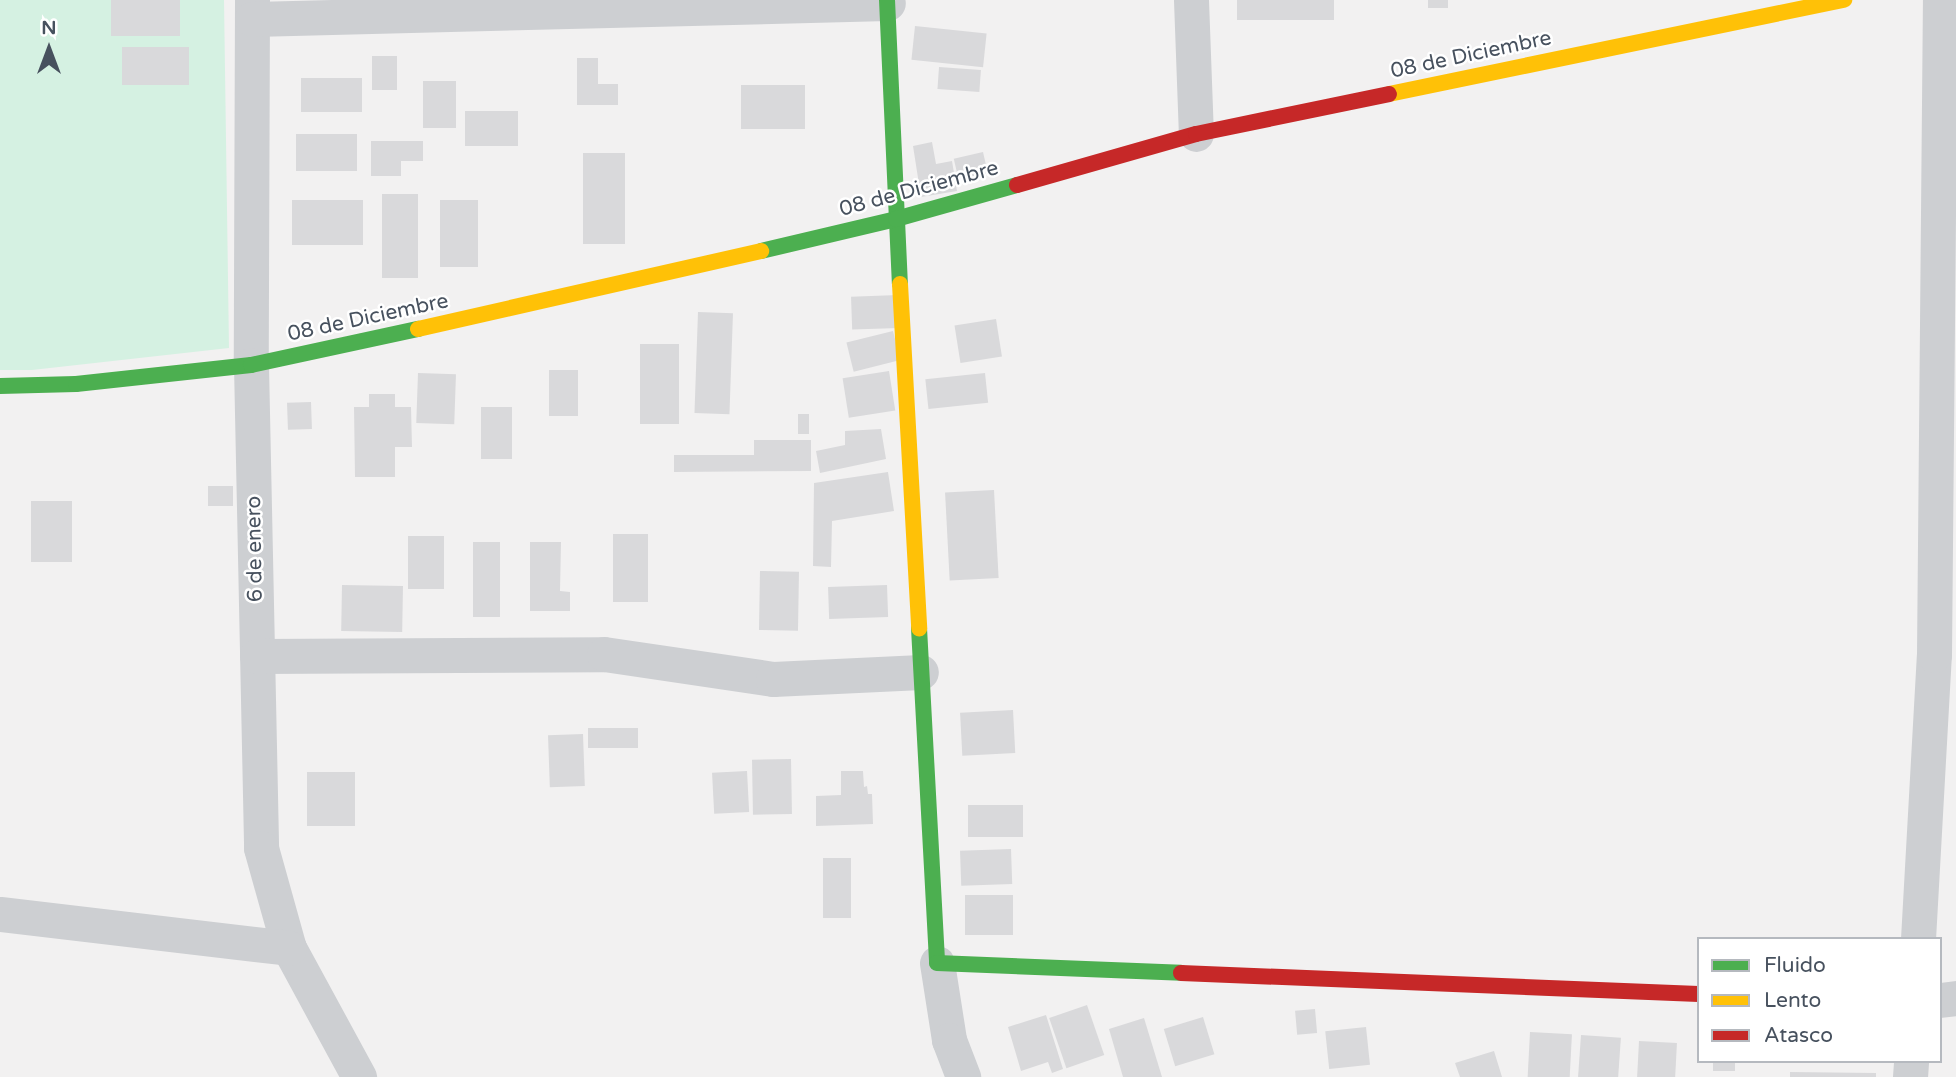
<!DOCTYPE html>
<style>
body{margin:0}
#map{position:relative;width:1956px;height:1077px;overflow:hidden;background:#f2f1f1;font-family:"Varela Round",sans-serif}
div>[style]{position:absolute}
.green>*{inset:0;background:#d5f1e2}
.building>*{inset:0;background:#d9d9db;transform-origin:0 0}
.street>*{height:35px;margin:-17.5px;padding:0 17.5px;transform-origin:17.5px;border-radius:17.5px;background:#cdcfd2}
.fast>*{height:16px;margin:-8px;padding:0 8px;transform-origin:8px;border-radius:8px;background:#4caf50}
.slow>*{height:16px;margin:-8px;padding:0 8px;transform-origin:8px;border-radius:8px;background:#ffc107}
.jam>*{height:16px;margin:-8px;padding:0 8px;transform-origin:8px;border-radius:8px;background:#c62828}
span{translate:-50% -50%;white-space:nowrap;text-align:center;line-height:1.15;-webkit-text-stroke:5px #fff;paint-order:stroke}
.street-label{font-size:21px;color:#47515e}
.legend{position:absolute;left:1697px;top:937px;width:245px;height:126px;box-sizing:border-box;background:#fff;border:2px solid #b5b9bf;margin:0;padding:9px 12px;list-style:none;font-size:21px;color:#47515e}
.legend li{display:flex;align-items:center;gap:14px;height:35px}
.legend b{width:35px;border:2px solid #b5b9bf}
.north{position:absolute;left:14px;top:14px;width:70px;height:70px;-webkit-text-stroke:5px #fff;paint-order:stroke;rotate:0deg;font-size:19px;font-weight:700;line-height:28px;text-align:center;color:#47515e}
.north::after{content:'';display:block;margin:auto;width:24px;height:32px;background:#47515e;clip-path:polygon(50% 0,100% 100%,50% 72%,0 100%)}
</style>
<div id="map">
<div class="green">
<div style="clip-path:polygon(0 0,224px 0,229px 348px,32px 370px,0 370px)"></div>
</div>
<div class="building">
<div style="left:111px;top:0;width:69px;height:36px"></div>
<div style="left:1237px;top:0;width:97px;height:20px"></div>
<div style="left:1428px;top:0;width:20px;height:8px"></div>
<div style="left:915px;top:26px;width:72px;height:34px;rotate:6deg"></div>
<div style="left:122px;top:47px;width:67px;height:38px"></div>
<div style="left:372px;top:56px;width:25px;height:34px"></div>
<div style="clip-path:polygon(577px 58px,598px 58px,598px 84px,618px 84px,618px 105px,577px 105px)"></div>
<div style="left:939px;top:67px;width:42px;height:22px;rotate:4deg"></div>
<div style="left:301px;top:78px;width:61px;height:34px"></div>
<div style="left:423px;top:81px;width:33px;height:47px"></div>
<div style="left:741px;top:85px;width:64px;height:44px"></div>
<div style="left:465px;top:111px;width:53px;height:35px"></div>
<div style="left:296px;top:134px;width:61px;height:37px"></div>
<div style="clip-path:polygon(371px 141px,423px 141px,423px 161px,401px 161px,401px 176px,371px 176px)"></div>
<div style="clip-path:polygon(932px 142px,936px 164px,952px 161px,957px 191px,921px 197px,913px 146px)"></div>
<div style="left:983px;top:152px;width:22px;height:30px;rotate:77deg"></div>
<div style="left:583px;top:153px;width:42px;height:91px"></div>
<div style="left:382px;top:194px;width:36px;height:84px"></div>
<div style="left:292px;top:200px;width:71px;height:45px"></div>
<div style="left:440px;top:200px;width:38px;height:67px"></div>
<div style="left:898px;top:295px;width:33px;height:47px;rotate:88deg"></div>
<div style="left:698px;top:312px;width:35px;height:101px;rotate:2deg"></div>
<div style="left:996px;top:319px;width:38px;height:42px;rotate:81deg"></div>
<div style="left:893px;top:331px;width:30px;height:48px;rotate:76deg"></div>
<div style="left:640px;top:344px;width:39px;height:80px"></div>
<div style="left:549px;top:370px;width:29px;height:46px"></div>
<div style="left:889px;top:371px;width:40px;height:47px;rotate:81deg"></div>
<div style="left:418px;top:373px;width:38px;height:50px;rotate:2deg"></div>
<div style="left:985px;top:373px;width:30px;height:60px;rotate:84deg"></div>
<div style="clip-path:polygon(369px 394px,395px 394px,395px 407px,411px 407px,412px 447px,395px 447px,395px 477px,355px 477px,354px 407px,369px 407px)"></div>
<div style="left:311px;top:402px;width:27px;height:24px;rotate:88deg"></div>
<div style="left:481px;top:407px;width:31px;height:52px"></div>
<div style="left:798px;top:414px;width:11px;height:20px"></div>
<div style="clip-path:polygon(881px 429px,886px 459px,820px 473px,816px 451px,845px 445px,845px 431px)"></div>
<div style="clip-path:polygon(754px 440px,811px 440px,811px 471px,674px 472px,674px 455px,754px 455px)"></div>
<div style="clip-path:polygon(888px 472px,894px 511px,832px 521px,831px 567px,813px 566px,814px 483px)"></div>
<div style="left:208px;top:486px;width:25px;height:20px"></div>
<div style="left:994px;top:490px;width:88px;height:49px;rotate:87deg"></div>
<div style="left:31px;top:501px;width:41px;height:61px"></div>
<div style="left:613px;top:534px;width:35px;height:68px"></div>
<div style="left:408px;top:536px;width:36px;height:53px"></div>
<div style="left:473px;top:542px;width:27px;height:75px"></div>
<div style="clip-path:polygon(530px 542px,561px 542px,560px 591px,570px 592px,570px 611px,530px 611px)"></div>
<div style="left:760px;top:571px;width:39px;height:59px;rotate:1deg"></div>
<div style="left:342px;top:585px;width:61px;height:46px;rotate:1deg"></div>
<div style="left:887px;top:585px;width:32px;height:59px;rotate:88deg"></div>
<div style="left:1013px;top:710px;width:43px;height:53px;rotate:87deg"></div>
<div style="left:588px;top:728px;width:50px;height:20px"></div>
<div style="left:583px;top:734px;width:52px;height:35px;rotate:88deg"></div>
<div style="left:791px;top:759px;width:55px;height:39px;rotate:89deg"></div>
<div style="left:747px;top:771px;width:41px;height:35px;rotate:87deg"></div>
<div style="clip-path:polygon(841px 771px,863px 771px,864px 787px,867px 786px,868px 794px,872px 794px,873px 824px,816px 826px,816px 796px,841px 795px)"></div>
<div style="left:307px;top:772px;width:48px;height:54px"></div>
<div style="left:968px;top:805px;width:55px;height:32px"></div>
<div style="left:1011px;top:849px;width:35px;height:51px;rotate:88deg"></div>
<div style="left:823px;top:858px;width:28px;height:60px"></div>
<div style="left:965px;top:895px;width:48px;height:40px"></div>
<div style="left:1087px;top:1005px;width:53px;height:40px;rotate:71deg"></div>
<div style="left:1315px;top:1009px;width:24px;height:20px;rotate:85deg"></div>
<div style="clip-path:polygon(1046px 1015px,1063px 1069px,1052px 1073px,1048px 1062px,1021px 1071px,1008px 1027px)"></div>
<div style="left:1203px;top:1017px;width:39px;height:41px;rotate:73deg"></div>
<div style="clip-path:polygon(1144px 1018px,1162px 1077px,1123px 1077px,1109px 1029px)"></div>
<div style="left:1366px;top:1027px;width:38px;height:41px;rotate:84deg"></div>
<div style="left:1530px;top:1032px;width:42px;height:45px;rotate:3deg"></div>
<div style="left:1581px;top:1035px;width:40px;height:42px;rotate:4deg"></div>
<div style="left:1639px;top:1041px;width:38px;height:36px;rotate:3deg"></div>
<div style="clip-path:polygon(1494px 1051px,1502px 1077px,1460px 1077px,1455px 1063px)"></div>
<div style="left:1713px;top:1061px;width:22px;height:10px"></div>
<div style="clip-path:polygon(1790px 1072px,1876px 1073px,1876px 1077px,1790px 1077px)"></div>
</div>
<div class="street">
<div style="left:252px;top:0;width:365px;rotate:90.2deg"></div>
<div style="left:251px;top:365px;width:483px;rotate:88.8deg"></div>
<div style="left:261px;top:848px;width:104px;rotate:74.4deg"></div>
<div style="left:289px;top:948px;width:147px;rotate:61.5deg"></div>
<div style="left:1191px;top:0;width:134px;rotate:87.9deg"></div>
<div style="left:252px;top:19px;width:636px;rotate:-1.44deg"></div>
<div style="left:257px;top:656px;width:347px;rotate:-0.3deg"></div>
<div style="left:604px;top:654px;width:171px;rotate:8.4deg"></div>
<div style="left:773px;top:679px;width:148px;rotate:-2.7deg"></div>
<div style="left:0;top:914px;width:291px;rotate:6.7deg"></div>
<div style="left:1918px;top:939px;width:284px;rotate:-86.8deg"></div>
<div style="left:1934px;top:655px;width:655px;rotate:-89.48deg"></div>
<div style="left:937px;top:963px;width:78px;rotate:81.1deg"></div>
<div style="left:949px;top:1040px;width:40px;rotate:69deg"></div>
<div style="left:1940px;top:1000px;width:16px;rotate:-7deg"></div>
<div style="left:1910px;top:1077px;width:16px;rotate:-86deg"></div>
</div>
<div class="fast">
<div style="left:887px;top:0;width:284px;rotate:87.4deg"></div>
<div style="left:761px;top:251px;width:139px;rotate:-13.3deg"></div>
<div style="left:896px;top:219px;width:126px;rotate:-15.7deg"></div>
<div style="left:0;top:386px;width:76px;rotate:-1.5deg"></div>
<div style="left:76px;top:384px;width:176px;rotate:-6.2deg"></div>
<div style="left:251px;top:365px;width:171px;rotate:-12.2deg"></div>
<div style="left:919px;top:628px;width:335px;rotate:86.9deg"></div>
<div style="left:937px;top:963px;width:244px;rotate:2.3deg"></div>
</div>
<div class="slow">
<div style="left:1389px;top:94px;width:465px;rotate:-11.7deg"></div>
<div style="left:900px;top:284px;width:345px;rotate:86.8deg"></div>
<div style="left:418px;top:329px;width:352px;rotate:-12.8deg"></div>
</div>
<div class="jam">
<div style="left:1017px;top:185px;width:186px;rotate:-15.9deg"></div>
<div style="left:1196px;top:134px;width:197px;rotate:-11.7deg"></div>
<div style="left:1181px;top:973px;width:518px;rotate:2.32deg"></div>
</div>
<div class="street-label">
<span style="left:1471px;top:55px;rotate:-12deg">08 de Diciembre</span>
<span style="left:919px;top:189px;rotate:-15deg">08 de Diciembre</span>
<span style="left:368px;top:318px;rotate:-12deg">08 de Diciembre</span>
<span style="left:255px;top:549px;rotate:-91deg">6 de enero</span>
</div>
<ul class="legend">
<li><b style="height:9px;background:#4caf50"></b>Fluido</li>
<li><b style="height:9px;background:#ffc107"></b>Lento</li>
<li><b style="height:9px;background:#c62828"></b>Atasco</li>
</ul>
<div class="north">N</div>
</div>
